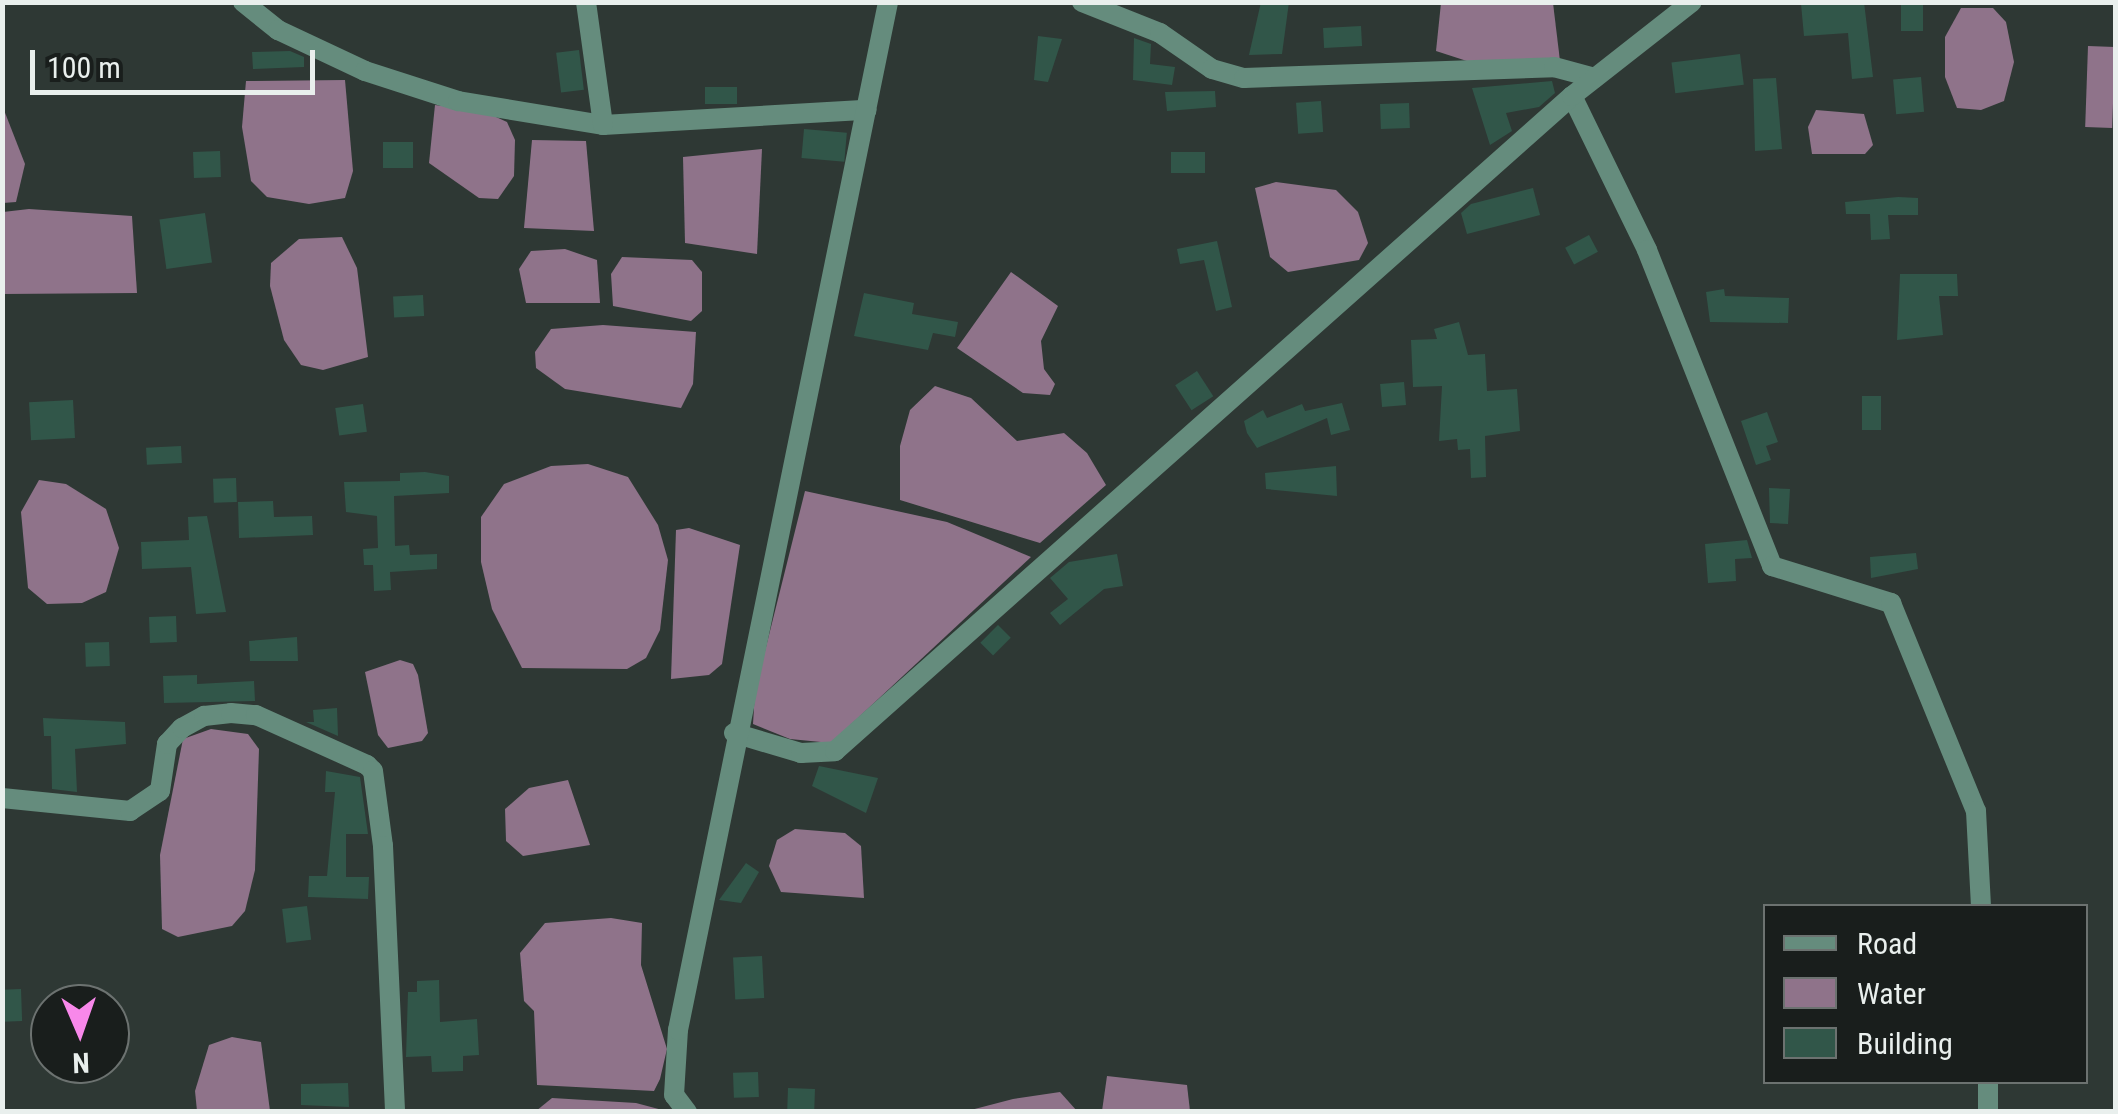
<!DOCTYPE html>
<style>
body{margin:0}
#map{position:relative;width:2118px;height:1114px;overflow:hidden;background:#2e3834;font-family:"Roboto Condensed",sans-serif}
div>[style]{position:absolute}
.water>*{inset:0;background:#8f738a;transform-origin:0 0}
.building>*{inset:0;background:#315649;transform-origin:0 0}
.minor>*{height:20px;margin:-10px;padding:0 10px;transform-origin:10px;border-radius:10px;background:#658c7d}
span{translate:-50% -50%;white-space:nowrap;text-align:center;line-height:1.15;-webkit-text-stroke:8px #191e1c;paint-order:stroke}
.frame{position:absolute;inset:0;border:5px solid #e9efed;pointer-events:none}
.legend{position:absolute;left:1763px;top:904px;width:325px;height:180px;box-sizing:border-box;background:#191e1c;border:2px solid #6c7270;margin:0;padding:12px 18px;list-style:none;font-size:30px;color:#e9efed}
.legend li{display:flex;align-items:center;gap:20px;height:50px}
.legend b{width:50px;border:2px solid #6c7270}
.north{position:absolute;left:30px;top:984px;width:100px;height:100px;box-sizing:border-box;background:#191e1c;border:2px solid #6c7270;border-radius:50%;rotate:178deg;font-size:28px;font-weight:700;line-height:40px;text-align:center;color:#e9efed}
.north::after{content:'';display:block;margin:auto;width:35px;height:45px;background:#f888ea;clip-path:polygon(50% 0,100% 100%,50% 72%,0 100%)}
.scale{position:absolute;left:30px;top:50px;width:285px;height:45px;box-sizing:border-box;border:5px solid #e9efed;border-top:0;padding-left:12px;font-size:30px;line-height:35px;white-space:nowrap;color:#e9efed;-webkit-text-stroke:8px #191e1c;paint-order:stroke}
</style>
<div id="map">
<div class="water">
<div style="clip-path:polygon(1441px 3px,1553px 3px,1560px 61px,1473px 63px,1436px 51px)"></div>
<div style="clip-path:polygon(1961px 8px,1993px 8px,2006px 22px,2014px 62px,2004px 101px,1981px 110px,1957px 108px,1945px 77px,1945px 37px)"></div>
<div style="left:2088px;top:46px;width:27px;height:81px;rotate:2deg"></div>
<div style="clip-path:polygon(345px 80px,353px 171px,345px 198px,309px 204px,267px 197px,251px 181px,242px 127px,246px 81px)"></div>
<div style="clip-path:polygon(2px 105px,25px 164px,16px 202px,3px 203px)"></div>
<div style="clip-path:polygon(435px 105px,483px 111px,507px 122px,515px 140px,514px 176px,498px 199px,479px 198px,429px 163px)"></div>
<div style="clip-path:polygon(1816px 110px,1864px 114px,1873px 145px,1865px 154px,1812px 154px,1808px 127px)"></div>
<div style="clip-path:polygon(532px 140px,586px 141px,594px 231px,524px 228px)"></div>
<div style="clip-path:polygon(762px 149px,757px 254px,685px 243px,683px 157px)"></div>
<div style="clip-path:polygon(1276px 182px,1336px 190px,1358px 212px,1368px 243px,1359px 260px,1288px 272px,1270px 257px,1255px 188px)"></div>
<div style="clip-path:polygon(29px 209px,132px 216px,137px 293px,3px 294px,3px 212px)"></div>
<div style="clip-path:polygon(342px 237px,357px 268px,368px 357px,323px 370px,301px 365px,284px 340px,270px 286px,271px 263px,299px 239px)"></div>
<div style="clip-path:polygon(565px 249px,597px 260px,600px 303px,526px 303px,519px 269px,531px 251px)"></div>
<div style="clip-path:polygon(622px 257px,692px 260px,702px 272px,702px 311px,691px 321px,613px 306px,611px 274px)"></div>
<div style="clip-path:polygon(1011px 272px,1058px 306px,1041px 341px,1044px 369px,1055px 384px,1050px 395px,1023px 393px,957px 348px)"></div>
<div style="clip-path:polygon(603px 325px,696px 332px,693px 384px,681px 408px,565px 389px,536px 368px,535px 352px,551px 329px)"></div>
<div style="clip-path:polygon(935px 386px,971px 398px,1017px 441px,1064px 433px,1087px 453px,1106px 485px,1040px 543px,900px 500px,900px 446px,910px 410px)"></div>
<div style="clip-path:polygon(588px 464px,628px 477px,658px 525px,668px 560px,660px 630px,646px 658px,627px 669px,522px 668px,492px 609px,481px 562px,481px 517px,504px 484px,551px 466px)"></div>
<div style="clip-path:polygon(39px 480px,66px 484px,106px 509px,119px 548px,106px 592px,82px 603px,47px 604px,28px 588px,21px 512px)"></div>
<div style="clip-path:polygon(805px 491px,947px 522px,1031px 557px,831px 743px,790px 739px,753px 724px,755px 691px)"></div>
<div style="clip-path:polygon(689px 528px,740px 545px,722px 664px,709px 675px,671px 679px,676px 530px)"></div>
<div style="clip-path:polygon(400px 660px,413px 664px,418px 675px,428px 733px,422px 741px,388px 748px,378px 735px,365px 672px)"></div>
<div style="clip-path:polygon(211px 729px,248px 734px,259px 749px,255px 870px,245px 911px,232px 926px,178px 937px,162px 929px,160px 855px,183px 739px)"></div>
<div style="clip-path:polygon(568px 780px,590px 845px,523px 856px,506px 841px,505px 809px,529px 788px)"></div>
<div style="clip-path:polygon(795px 829px,845px 833px,861px 846px,864px 898px,781px 892px,769px 866px,777px 840px)"></div>
<div style="clip-path:polygon(611px 918px,642px 923px,641px 965px,667px 1049px,660px 1079px,654px 1091px,537px 1085px,534px 1011px,524px 1001px,520px 953px,545px 923px)"></div>
<div style="clip-path:polygon(232px 1037px,261px 1042px,270px 1111px,197px 1111px,195px 1091px,209px 1045px)"></div>
<div style="clip-path:polygon(1107px 1076px,1187px 1085px,1190px 1111px,1102px 1111px)"></div>
<div style="clip-path:polygon(1060px 1092px,1077px 1111px,967px 1111px,1013px 1099px)"></div>
<div style="clip-path:polygon(552px 1098px,636px 1103px,666px 1111px,536px 1111px)"></div>
</div>
<div class="building">
<div style="clip-path:polygon(1261px 2px,1289px 2px,1282px 54px,1249px 55px)"></div>
<div style="clip-path:polygon(1825px 2px,1864px 2px,1873px 77px,1852px 79px,1848px 33px,1804px 36px,1801px 4px)"></div>
<div style="left:1901px;top:2px;width:22px;height:29px"></div>
<div style="left:1361px;top:26px;width:20px;height:38px;rotate:87deg"></div>
<div style="clip-path:polygon(1038px 36px,1062px 39px,1048px 82px,1034px 80px)"></div>
<div style="clip-path:polygon(1134px 38px,1151px 44px,1150px 64px,1175px 67px,1172px 85px,1133px 80px)"></div>
<div style="left:579px;top:50px;width:40px;height:23px;rotate:83deg"></div>
<div style="clip-path:polygon(290px 51px,304px 57px,304px 67px,253px 69px,252px 52px)"></div>
<div style="left:1740px;top:54px;width:31px;height:69px;rotate:83deg"></div>
<div style="left:1921px;top:77px;width:35px;height:28px;rotate:85deg"></div>
<div style="clip-path:polygon(1776px 78px,1782px 149px,1755px 151px,1753px 79px)"></div>
<div style="clip-path:polygon(1552px 81px,1555px 93px,1539px 107px,1506px 113px,1512px 131px,1490px 145px,1472px 88px)"></div>
<div style="left:737px;top:87px;width:17px;height:32px;rotate:90deg"></div>
<div style="clip-path:polygon(1215px 91px,1216px 107px,1167px 111px,1165px 92px)"></div>
<div style="left:1321px;top:101px;width:31px;height:25px;rotate:86deg"></div>
<div style="left:1409px;top:103px;width:25px;height:29px;rotate:88deg"></div>
<div style="left:804px;top:129px;width:43px;height:29px;rotate:5deg"></div>
<div style="left:383px;top:142px;width:30px;height:26px"></div>
<div style="left:220px;top:151px;width:26px;height:27px;rotate:88deg"></div>
<div style="left:1205px;top:152px;width:21px;height:34px;rotate:90deg"></div>
<div style="clip-path:polygon(1533px 188px,1540px 215px,1467px 234px,1461px 213px,1471px 204px)"></div>
<div style="clip-path:polygon(1898px 197px,1918px 198px,1918px 215px,1888px 215px,1890px 239px,1871px 240px,1870px 214px,1846px 214px,1845px 202px)"></div>
<div style="left:205px;top:213px;width:50px;height:46px;rotate:82deg"></div>
<div style="left:1589px;top:235px;width:19px;height:27px;rotate:62deg"></div>
<div style="clip-path:polygon(1217px 241px,1232px 307px,1216px 311px,1204px 260px,1180px 264px,1177px 249px)"></div>
<div style="clip-path:polygon(1900px 274px,1957px 274px,1958px 296px,1939px 296px,1943px 335px,1897px 340px)"></div>
<div style="clip-path:polygon(1724px 289px,1725px 296px,1789px 298px,1788px 323px,1710px 322px,1706px 292px)"></div>
<div style="clip-path:polygon(864px 293px,914px 303px,912px 314px,958px 322px,955px 337px,933px 333px,928px 350px,854px 336px)"></div>
<div style="left:423px;top:295px;width:21px;height:30px;rotate:87deg"></div>
<div style="clip-path:polygon(1459px 322px,1468px 355px,1485px 354px,1487px 391px,1517px 389px,1520px 431px,1485px 436px,1486px 477px,1471px 478px,1470px 449px,1458px 450px,1457px 439px,1439px 441px,1442px 386px,1413px 387px,1411px 340px,1437px 339px,1434px 329px)"></div>
<div style="left:1197px;top:371px;width:30px;height:26px;rotate:57deg"></div>
<div style="left:1404px;top:382px;width:23px;height:24px;rotate:85deg"></div>
<div style="left:1862px;top:396px;width:19px;height:34px"></div>
<div style="left:73px;top:400px;width:38px;height:44px;rotate:87deg"></div>
<div style="clip-path:polygon(1342px 403px,1350px 430px,1331px 435px,1327px 418px,1257px 448px,1247px 433px,1244px 421px,1263px 410px,1267px 418px,1302px 404px,1305px 411px)"></div>
<div style="left:363px;top:404px;width:28px;height:28px;rotate:82deg"></div>
<div style="clip-path:polygon(1767px 412px,1778px 442px,1766px 446px,1771px 460px,1756px 465px,1741px 421px)"></div>
<div style="left:181px;top:446px;width:17px;height:35px;rotate:87deg"></div>
<div style="clip-path:polygon(1336px 466px,1337px 496px,1266px 489px,1265px 473px)"></div>
<div style="clip-path:polygon(425px 472px,449px 476px,449px 493px,394px 496px,395px 546px,409px 545px,410px 555px,437px 554px,437px 569px,390px 572px,391px 590px,374px 591px,373px 565px,364px 565px,363px 549px,378px 548px,377px 516px,346px 512px,344px 482px,400px 481px,400px 473px)"></div>
<div style="left:236px;top:478px;width:24px;height:23px;rotate:88deg"></div>
<div style="clip-path:polygon(1769px 488px,1790px 489px,1788px 524px,1770px 523px)"></div>
<div style="clip-path:polygon(273px 501px,274px 517px,312px 516px,313px 535px,239px 538px,238px 502px)"></div>
<div style="clip-path:polygon(207px 516px,226px 612px,196px 614px,191px 567px,142px 569px,141px 542px,189px 540px,188px 517px)"></div>
<div style="clip-path:polygon(1747px 540px,1752px 558px,1735px 559px,1736px 581px,1708px 583px,1705px 544px)"></div>
<div style="clip-path:polygon(1916px 553px,1918px 569px,1871px 578px,1870px 557px)"></div>
<div style="clip-path:polygon(1117px 554px,1123px 586px,1104px 589px,1060px 625px,1050px 613px,1068px 599px,1050px 578px,1069px 562px)"></div>
<div style="left:176px;top:616px;width:26px;height:27px;rotate:88deg"></div>
<div style="left:998px;top:625px;width:18px;height:25px;rotate:45deg"></div>
<div style="clip-path:polygon(297px 637px,298px 661px,250px 661px,249px 641px)"></div>
<div style="left:109px;top:642px;width:24px;height:24px;rotate:88deg"></div>
<div style="clip-path:polygon(197px 675px,197px 684px,254px 681px,255px 701px,164px 703px,163px 676px)"></div>
<div style="clip-path:polygon(337px 708px,338px 736px,306px 722px,314px 722px,313px 710px)"></div>
<div style="clip-path:polygon(43px 718px,125px 722px,126px 744px,75px 749px,77px 792px,52px 789px,51px 736px,44px 736px)"></div>
<div style="clip-path:polygon(819px 766px,878px 778px,866px 813px,812px 786px)"></div>
<div style="clip-path:polygon(326px 771px,360px 777px,368px 834px,346px 834px,346px 877px,369px 877px,368px 899px,308px 897px,309px 876px,327px 876px,335px 792px,325px 792px)"></div>
<div style="clip-path:polygon(746px 863px,759px 872px,741px 903px,719px 900px)"></div>
<div style="left:307px;top:906px;width:34px;height:25px;rotate:83deg"></div>
<div style="left:762px;top:956px;width:42px;height:29px;rotate:87deg"></div>
<div style="clip-path:polygon(439px 980px,440px 1022px,477px 1019px,479px 1055px,463px 1056px,463px 1071px,432px 1072px,431px 1056px,406px 1057px,408px 992px,417px 992px,417px 981px)"></div>
<div style="left:21px;top:989px;width:32px;height:19px;rotate:88deg"></div>
<div style="left:758px;top:1072px;width:25px;height:25px;rotate:88deg"></div>
<div style="clip-path:polygon(348px 1083px,349px 1107px,301px 1105px,301px 1084px)"></div>
<div style="left:788px;top:1088px;width:27px;height:24px;rotate:2deg"></div>
</div>
<div class="minor">
<div style="left:243px;top:2px;width:45px;rotate:38.7deg"></div>
<div style="left:278px;top:30px;width:96px;rotate:25.2deg"></div>
<div style="left:365px;top:71px;width:98px;rotate:17.9deg"></div>
<div style="left:458px;top:101px;width:147px;rotate:9.4deg"></div>
<div style="left:603px;top:125px;width:264px;rotate:-3.3deg"></div>
<div style="left:586px;top:2px;width:124px;rotate:82.1deg"></div>
<div style="left:1082px;top:2px;width:84px;rotate:21.7deg"></div>
<div style="left:1160px;top:33px;width:63px;rotate:34.7deg"></div>
<div style="left:1212px;top:69px;width:33px;rotate:16deg"></div>
<div style="left:1244px;top:78px;width:310px;rotate:-2deg"></div>
<div style="left:1554px;top:67px;width:42px;rotate:15deg"></div>
<div style="left:1572px;top:96px;width:171px;rotate:64deg"></div>
<div style="left:1647px;top:250px;width:340px;rotate:68.4deg"></div>
<div style="left:1772px;top:566px;width:125px;rotate:17.3deg"></div>
<div style="left:1891px;top:603px;width:225px;rotate:67.8deg"></div>
<div style="left:1976px;top:811px;width:95px;rotate:87deg"></div>
<div style="left:734px;top:733px;width:70px;rotate:16.6deg"></div>
<div style="left:801px;top:753px;width:34px;rotate:-3deg"></div>
<div style="left:835px;top:751px;width:986px;rotate:-41.63deg"></div>
<div style="left:1572px;top:96px;width:152px;rotate:-38.1deg"></div>
<div style="left:2px;top:798px;width:129px;rotate:5.8deg"></div>
<div style="left:130px;top:811px;width:36px;rotate:-34deg"></div>
<div style="left:160px;top:791px;width:48px;rotate:-81.5deg"></div>
<div style="left:167px;top:744px;width:22px;rotate:-47deg"></div>
<div style="left:182px;top:728px;width:25px;rotate:-29deg"></div>
<div style="left:204px;top:716px;width:27px;rotate:-6deg"></div>
<div style="left:231px;top:713px;width:25px;rotate:5deg"></div>
<div style="left:256px;top:715px;width:122px;rotate:24.2deg"></div>
<div style="left:367px;top:765px;width:8px;rotate:45deg"></div>
<div style="left:373px;top:771px;width:76px;rotate:82.4deg"></div>
<div style="left:383px;top:846px;width:266px;rotate:87.4deg"></div>
<div style="left:1988px;top:1082px;width:30px;rotate:90deg"></div>
<div style="left:687px;top:1112px;width:21px;rotate:-127deg"></div>
<div style="left:674px;top:1095px;width:65px;rotate:-86.5deg"></div>
<div style="left:678px;top:1030px;width:1049px;rotate:-78.45deg"></div>
</div>
<div class="frame"></div>
<ul class="legend">
<li><b style="height:12px;background:#658c7d"></b>Road</li>
<li><b style="height:28px;background:#8f738a"></b>Water</li>
<li><b style="height:28px;background:#315649"></b>Building</li>
</ul>
<div class="north">N</div>
<div class="scale">100 m</div>
</div>
